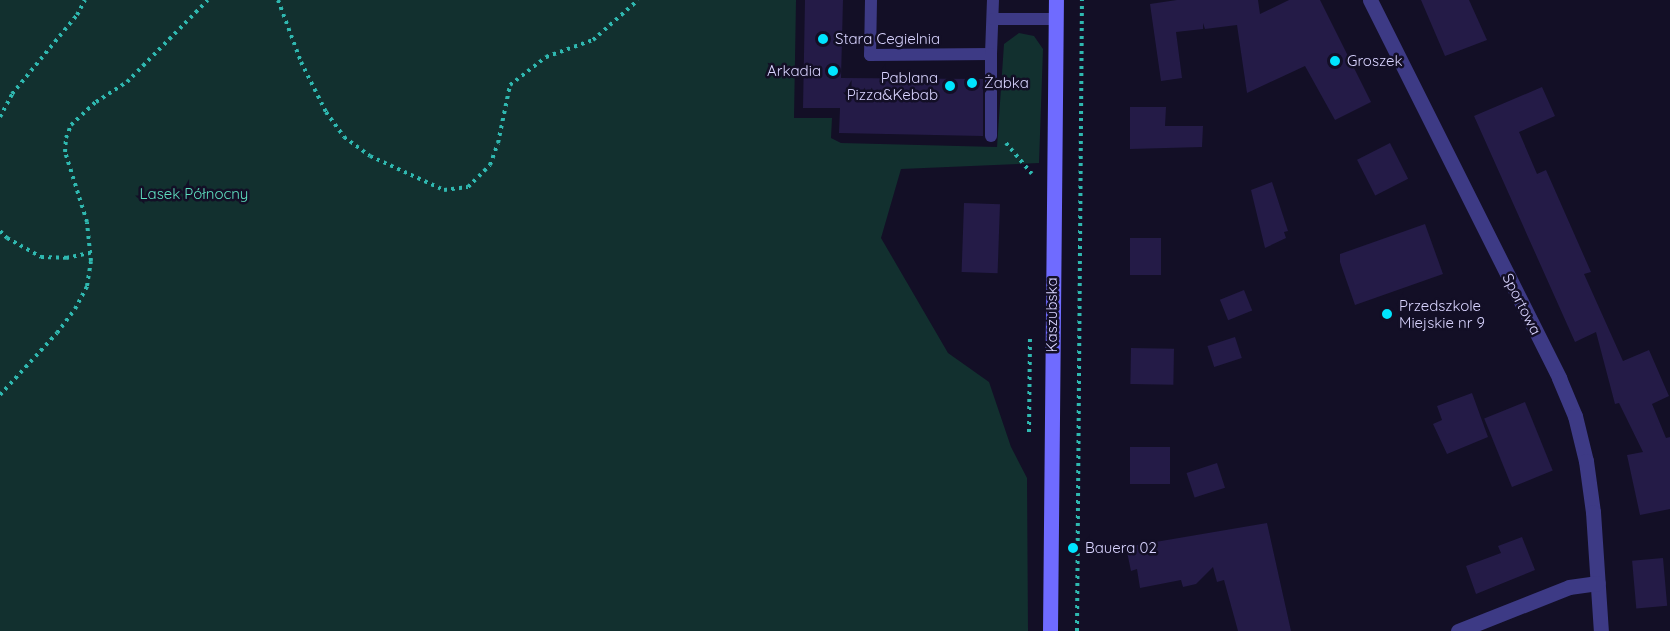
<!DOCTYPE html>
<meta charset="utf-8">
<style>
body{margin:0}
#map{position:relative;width:1670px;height:631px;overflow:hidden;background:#130f26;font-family:Quicksand,sans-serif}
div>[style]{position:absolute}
.green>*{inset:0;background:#12302f}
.building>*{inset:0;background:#241b47;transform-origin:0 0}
.path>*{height:4px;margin-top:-2px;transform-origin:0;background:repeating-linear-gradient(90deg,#2fb8b0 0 3px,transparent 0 7.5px)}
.lane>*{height:12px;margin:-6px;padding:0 6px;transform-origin:6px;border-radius:6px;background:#3d3a85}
.street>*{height:15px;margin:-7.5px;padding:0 7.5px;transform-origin:7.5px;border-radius:7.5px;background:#3d3a85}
.secondary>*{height:15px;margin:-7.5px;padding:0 7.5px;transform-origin:7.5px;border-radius:7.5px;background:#6f6bff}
.dots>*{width:16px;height:16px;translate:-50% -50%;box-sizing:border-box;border:3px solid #130f26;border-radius:50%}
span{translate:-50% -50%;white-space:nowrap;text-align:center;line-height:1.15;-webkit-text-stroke:5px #130f26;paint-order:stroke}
.poi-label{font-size:15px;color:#d9d4ff}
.left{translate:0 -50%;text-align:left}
.right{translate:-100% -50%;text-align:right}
.park-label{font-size:15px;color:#5fe0c0}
.street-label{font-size:15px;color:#d9d4ff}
</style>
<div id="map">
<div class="green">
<div style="clip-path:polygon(0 0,796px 0,794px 118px,832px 118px,831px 138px,841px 143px,997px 147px,1004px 44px,1019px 33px,1034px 36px,1043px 49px,1039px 163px,901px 169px,881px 238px,948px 353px,989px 382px,1011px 447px,1027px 478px,1028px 631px,0 631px)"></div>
</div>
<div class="building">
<div style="clip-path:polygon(805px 0,843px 0,841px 78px,983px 79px,983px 136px,839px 133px,840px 108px,803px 108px)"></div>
<div style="clip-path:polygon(1177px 0,1258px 0,1260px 14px,1289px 0,1320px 0,1371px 102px,1335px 120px,1305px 66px,1247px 93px,1237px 25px,1205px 29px,1203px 23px,1203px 29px,1176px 32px,1182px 78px,1161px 81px,1150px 4px)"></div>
<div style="clip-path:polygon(1421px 0,1469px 0,1487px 40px,1445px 56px)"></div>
<div style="clip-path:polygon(1542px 87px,1555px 116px,1519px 132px,1537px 174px,1546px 170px,1591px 272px,1584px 274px,1623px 361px,1649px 350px,1669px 396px,1652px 404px,1666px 438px,1670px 437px,1670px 509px,1640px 515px,1627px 455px,1643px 452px,1619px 403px,1615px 404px,1596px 332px,1575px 342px,1474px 116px)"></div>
<div style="clip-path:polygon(1130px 107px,1166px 107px,1165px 126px,1203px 126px,1202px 147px,1130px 149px)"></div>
<div style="left:1390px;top:143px;width:40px;height:37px;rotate:63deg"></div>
<div style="clip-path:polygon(1272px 182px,1288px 231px,1284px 232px,1286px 238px,1265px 248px,1251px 190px)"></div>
<div style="left:964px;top:203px;width:36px;height:69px;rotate:2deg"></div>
<div style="clip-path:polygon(1425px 224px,1443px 274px,1355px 305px,1340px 262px,1340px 254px)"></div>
<div style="left:1130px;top:238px;width:31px;height:37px"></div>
<div style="left:1244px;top:290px;width:22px;height:26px;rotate:68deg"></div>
<div style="left:1235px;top:337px;width:22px;height:29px;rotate:72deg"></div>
<div style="left:1131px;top:348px;width:43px;height:36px;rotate:1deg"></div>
<div style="clip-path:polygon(1472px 393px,1488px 437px,1447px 454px,1433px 424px,1442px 420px,1437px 406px)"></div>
<div style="left:1525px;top:402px;width:74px;height:44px;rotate:68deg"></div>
<div style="left:1130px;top:447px;width:40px;height:37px"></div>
<div style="left:1217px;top:463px;width:26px;height:32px;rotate:72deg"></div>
<div style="clip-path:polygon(1267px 523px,1291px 631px,1238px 631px,1224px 580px,1217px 582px,1213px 567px,1196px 584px,1183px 587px,1181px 580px,1140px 588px,1137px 569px,1131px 571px,1126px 547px)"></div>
<div style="clip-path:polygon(1522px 537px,1535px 570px,1476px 594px,1466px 566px,1501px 553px,1498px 546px)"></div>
<div style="left:1663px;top:558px;width:48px;height:31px;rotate:85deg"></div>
</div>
<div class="path">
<div style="left:278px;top:0;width:66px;rotate:69.6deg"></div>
<div style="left:301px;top:62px;width:56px;rotate:63.4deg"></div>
<div style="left:326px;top:112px;width:31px;rotate:54deg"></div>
<div style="left:344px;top:137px;width:32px;rotate:36deg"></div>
<div style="left:370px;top:156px;width:81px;rotate:24.7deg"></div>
<div style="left:444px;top:190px;width:24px;rotate:-7deg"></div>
<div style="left:468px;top:187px;width:31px;rotate:-45deg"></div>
<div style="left:490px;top:165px;width:23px;rotate:-70deg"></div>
<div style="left:498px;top:143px;width:59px;rotate:-78.3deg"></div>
<div style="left:510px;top:85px;width:46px;rotate:-37.9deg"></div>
<div style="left:546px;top:57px;width:50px;rotate:-19.9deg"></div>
<div style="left:593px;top:40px;width:60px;rotate:-41.6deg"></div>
<div style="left:0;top:117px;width:26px;rotate:-62deg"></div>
<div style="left:12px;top:94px;width:102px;rotate:-50.6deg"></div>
<div style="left:77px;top:15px;width:17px;rotate:-62deg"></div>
<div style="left:1006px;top:143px;width:40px;rotate:50deg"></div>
<div style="left:0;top:231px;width:10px;rotate:45deg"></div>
<div style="left:7px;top:238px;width:39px;rotate:29deg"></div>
<div style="left:41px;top:257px;width:25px;rotate:2deg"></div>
<div style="left:66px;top:258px;width:25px;rotate:-12deg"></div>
<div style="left:0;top:395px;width:84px;rotate:-47.4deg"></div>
<div style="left:57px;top:333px;width:30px;rotate:-53deg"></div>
<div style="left:75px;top:309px;width:26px;rotate:-62deg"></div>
<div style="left:87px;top:286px;width:25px;rotate:-81deg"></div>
<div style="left:91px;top:261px;width:39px;rotate:-96deg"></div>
<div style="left:87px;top:222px;width:73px;rotate:-107.4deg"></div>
<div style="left:65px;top:152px;width:14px;rotate:-86deg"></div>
<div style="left:66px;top:138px;width:14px;rotate:-69deg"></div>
<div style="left:71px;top:125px;width:34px;rotate:-43deg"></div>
<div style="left:96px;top:102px;width:37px;rotate:-33deg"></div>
<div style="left:127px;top:82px;width:115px;rotate:-45.4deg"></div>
<div style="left:1029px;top:432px;width:95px;rotate:-89.4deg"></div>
<div style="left:1077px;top:631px;width:631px;rotate:-89.55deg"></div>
</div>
<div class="lane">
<div style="left:871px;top:0;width:55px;rotate:91deg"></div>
<div style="left:870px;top:55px;width:121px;rotate:-0.5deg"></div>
<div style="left:991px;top:54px;width:54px;rotate:-87.9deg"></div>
<div style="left:993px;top:19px;width:63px"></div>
<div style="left:991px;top:136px;width:82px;rotate:-90deg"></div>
</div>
<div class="street">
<div style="left:1370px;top:0;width:423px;rotate:63.4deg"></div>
<div style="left:1559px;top:378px;width:41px;rotate:67.2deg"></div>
<div style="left:1575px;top:416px;width:46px;rotate:76.3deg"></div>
<div style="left:1586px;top:461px;width:51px;rotate:82.2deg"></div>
<div style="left:1593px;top:512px;width:119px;rotate:86.2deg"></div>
<div style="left:1458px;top:631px;width:119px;rotate:-21.6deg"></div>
<div style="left:1569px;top:587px;width:29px;rotate:-8deg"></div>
</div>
<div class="secondary">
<div style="left:1050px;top:631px;width:631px;rotate:-89.46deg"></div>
</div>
<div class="dots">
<div style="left:823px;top:39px;background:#00e5ff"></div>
<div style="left:1335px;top:61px;background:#00e5ff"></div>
<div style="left:833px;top:71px;background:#00e5ff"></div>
<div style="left:972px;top:83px;background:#00e5ff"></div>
<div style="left:950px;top:86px;background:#00e5ff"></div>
<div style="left:1387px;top:314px;background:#00e5ff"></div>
<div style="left:1073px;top:548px;background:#00e5ff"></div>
</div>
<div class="poi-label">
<span class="left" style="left:835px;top:39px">Stara Cegielnia</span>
<span class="left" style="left:1347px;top:61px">Groszek</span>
<span class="right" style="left:821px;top:71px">Arkadia</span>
<span class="right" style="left:938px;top:86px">Pablana<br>Pizza&amp;Kebab</span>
<span class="left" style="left:984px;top:83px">Żabka</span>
<span class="left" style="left:1399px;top:314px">Przedszkole<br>Miejskie nr 9</span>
<span class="left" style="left:1085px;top:548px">Bauera 02</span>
</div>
<div class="park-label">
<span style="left:194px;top:194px">Lasek Północny</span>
</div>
<div class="street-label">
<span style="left:1522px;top:304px;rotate:63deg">Sportowa</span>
<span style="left:1052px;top:315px;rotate:-90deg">Kaszubska</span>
</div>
</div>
